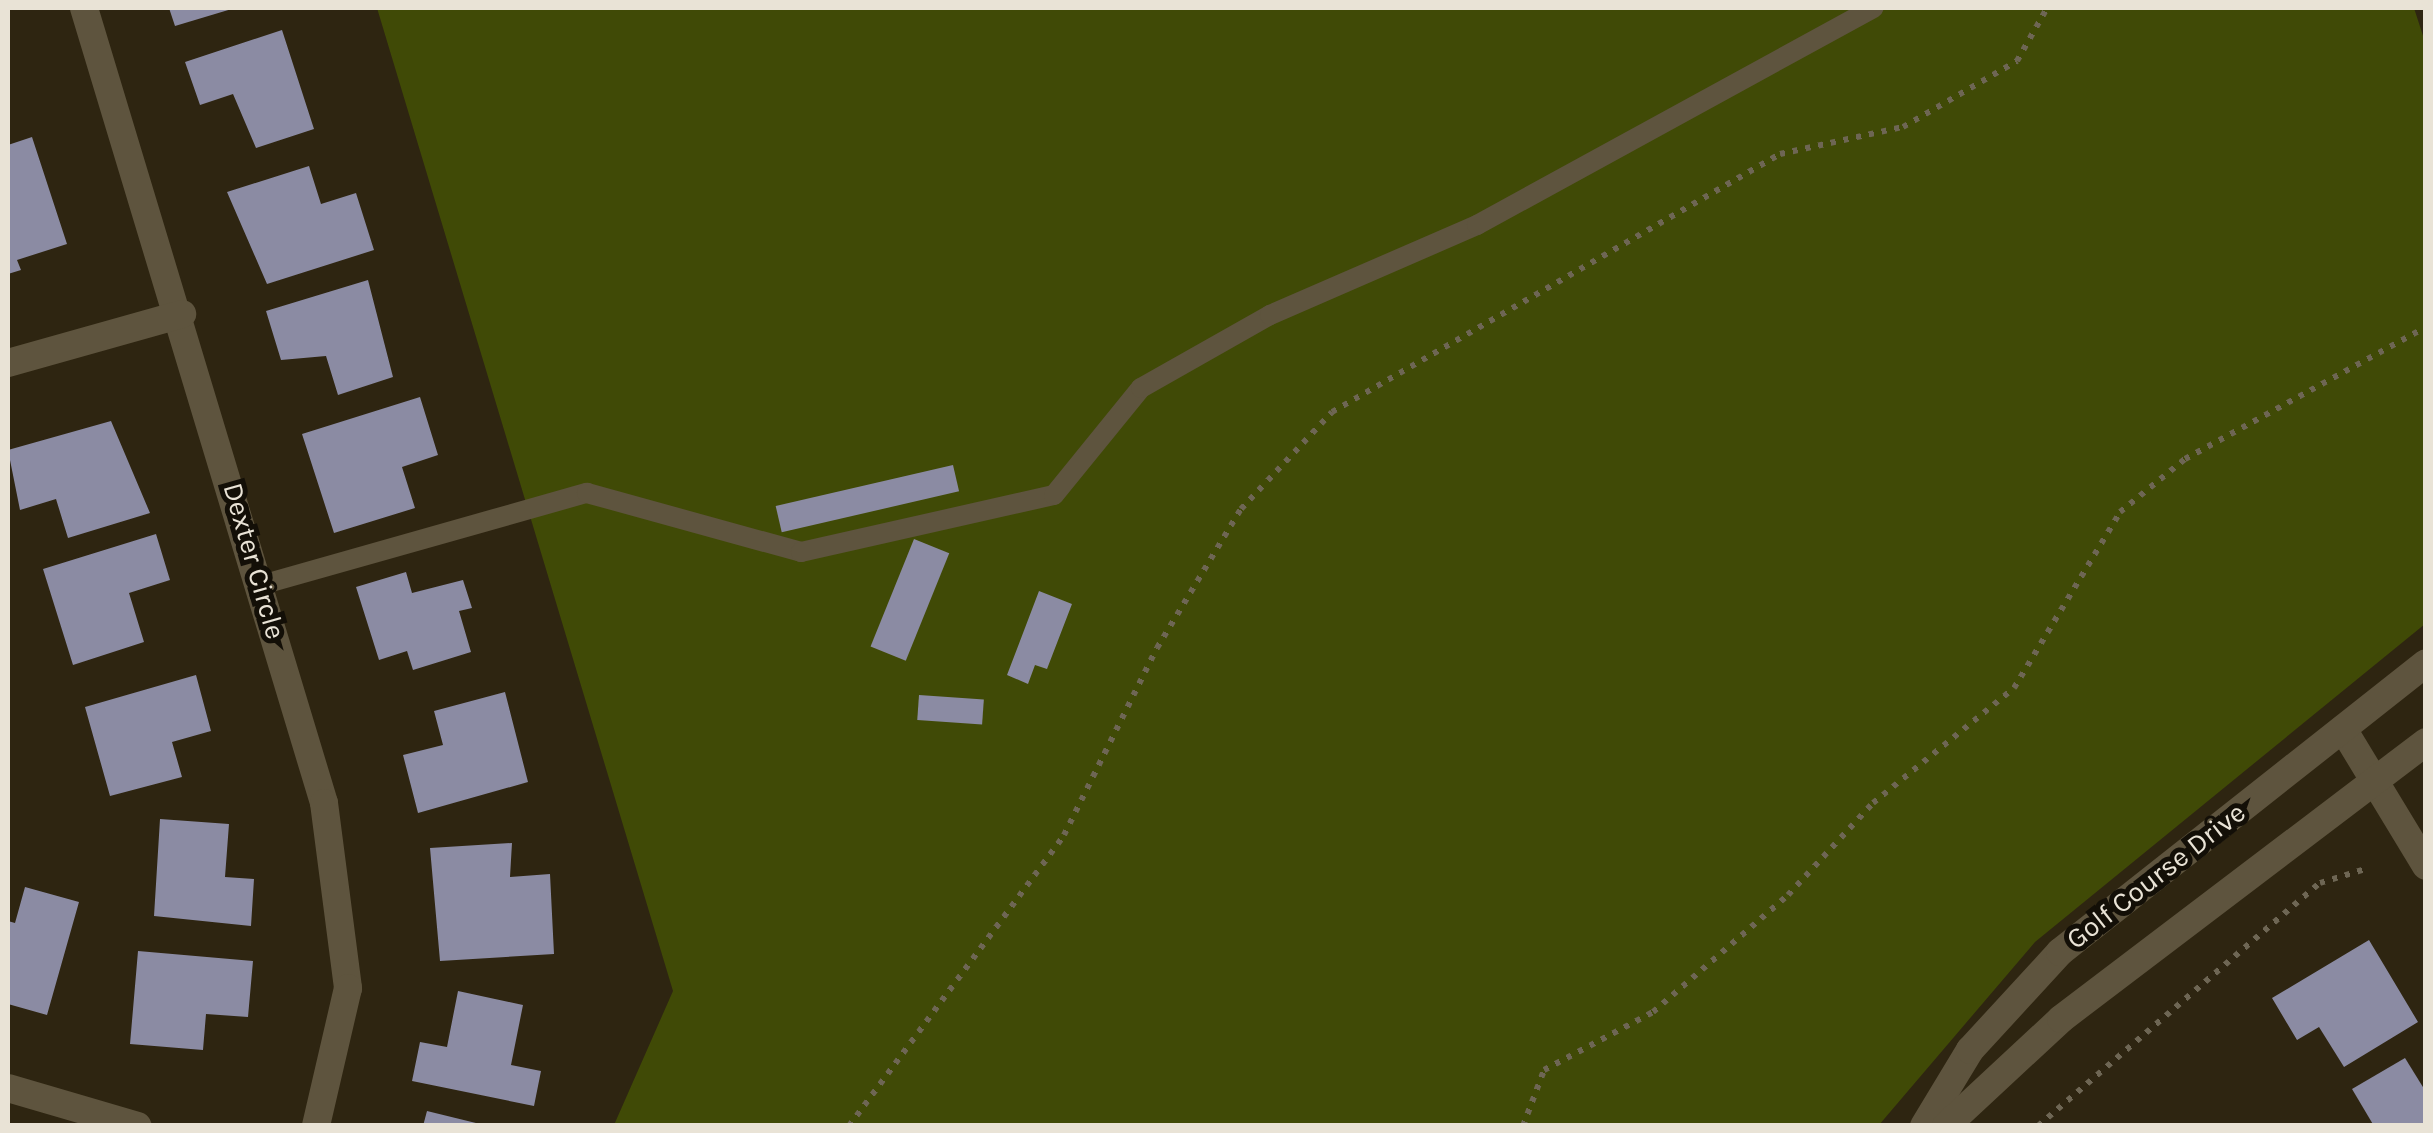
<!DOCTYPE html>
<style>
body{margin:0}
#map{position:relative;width:2433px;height:1133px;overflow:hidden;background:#2e2511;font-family:Karla,sans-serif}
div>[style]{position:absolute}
.green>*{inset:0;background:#404a06}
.building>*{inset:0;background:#8b8ba3;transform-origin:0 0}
.path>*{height:6px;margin-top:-3px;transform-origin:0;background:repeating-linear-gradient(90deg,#6e6654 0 5px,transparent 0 13px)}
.service>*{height:20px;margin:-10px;padding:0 10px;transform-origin:10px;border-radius:10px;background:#5e543e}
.minor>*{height:28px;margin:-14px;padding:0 14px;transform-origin:14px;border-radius:14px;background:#5e543e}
.tertiary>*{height:28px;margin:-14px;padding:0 14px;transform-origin:14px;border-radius:14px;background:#5e543e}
span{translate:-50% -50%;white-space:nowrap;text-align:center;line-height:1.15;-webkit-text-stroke:10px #130f07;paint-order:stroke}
.street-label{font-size:28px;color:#e9e3d6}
.frame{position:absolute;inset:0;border:10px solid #e9e3d6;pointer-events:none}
</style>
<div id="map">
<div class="green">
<div style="clip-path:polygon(377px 8px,2414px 8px,2426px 45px,2425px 624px,2035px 942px,1879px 1125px,614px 1125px,673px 991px)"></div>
</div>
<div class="building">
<div style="clip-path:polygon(169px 8px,235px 8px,175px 26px)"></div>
<div style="clip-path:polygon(282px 30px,314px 129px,256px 148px,233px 94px,200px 105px,185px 62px)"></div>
<div style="clip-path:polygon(32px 137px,67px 244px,17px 260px,21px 270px,8px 274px,8px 145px)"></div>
<div style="clip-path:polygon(309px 166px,321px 204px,356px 193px,374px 250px,267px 284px,227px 192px)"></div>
<div style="clip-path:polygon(368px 280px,393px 377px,338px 395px,326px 356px,281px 360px,266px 311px)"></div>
<div style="clip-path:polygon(420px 397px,438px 455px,402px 467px,415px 508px,334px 533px,302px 434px)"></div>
<div style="clip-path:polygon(111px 421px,150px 513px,68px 538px,56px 499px,20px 510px,8px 450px)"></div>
<div style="left:953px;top:465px;width:27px;height:182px;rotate:77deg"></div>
<div style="clip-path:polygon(156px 534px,170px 580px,129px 593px,144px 642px,73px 665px,43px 569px)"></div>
<div style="left:914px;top:539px;width:38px;height:116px;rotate:22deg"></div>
<div style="clip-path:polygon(406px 572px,412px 593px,463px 580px,472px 608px,459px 611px,471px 652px,413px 670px,407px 651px,379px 660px,356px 587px)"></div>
<div style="clip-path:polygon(1039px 591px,1072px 604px,1047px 669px,1035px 665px,1028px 684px,1007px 675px)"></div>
<div style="clip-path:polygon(196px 675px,211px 731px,172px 742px,182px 777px,110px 796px,85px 707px)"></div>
<div style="clip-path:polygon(505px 692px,528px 782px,418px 813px,403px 755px,443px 745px,434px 711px)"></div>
<div style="left:919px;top:695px;width:65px;height:25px;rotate:4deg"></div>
<div style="clip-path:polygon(160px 819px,229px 824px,225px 877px,254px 879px,251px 926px,154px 916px)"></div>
<div style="clip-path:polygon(512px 843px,510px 877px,550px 874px,554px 954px,440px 961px,430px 848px)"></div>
<div style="clip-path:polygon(25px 887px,79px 902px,47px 1015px,8px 1004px,8px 921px,15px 923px)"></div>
<div style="clip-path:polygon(2369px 940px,2418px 1022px,2344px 1067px,2319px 1027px,2297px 1040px,2272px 998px)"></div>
<div style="clip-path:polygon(138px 951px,253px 961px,248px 1017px,206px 1014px,203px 1050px,130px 1044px)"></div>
<div style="clip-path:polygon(458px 991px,523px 1005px,511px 1065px,541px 1071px,534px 1106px,412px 1081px,420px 1042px,447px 1047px)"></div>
<div style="clip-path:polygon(2405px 1058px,2426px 1092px,2426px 1126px,2374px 1126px,2352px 1089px)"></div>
<div style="clip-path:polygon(427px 1111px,480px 1124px,480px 1126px,423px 1126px)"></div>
</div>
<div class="path">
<div style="left:849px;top:1126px;width:362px;rotate:-53.5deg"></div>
<div style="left:1064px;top:835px;width:209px;rotate:-63.6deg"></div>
<div style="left:1157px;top:648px;width:162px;rotate:-58.9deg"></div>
<div style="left:1241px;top:509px;width:133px;rotate:-46.8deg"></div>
<div style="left:1332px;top:412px;width:517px;rotate:-29.94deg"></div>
<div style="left:1780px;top:154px;width:126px;rotate:-12.4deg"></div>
<div style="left:1903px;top:127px;width:132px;rotate:-30.1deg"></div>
<div style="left:2017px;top:61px;width:61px;rotate:-60.5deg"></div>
<div style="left:1523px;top:1126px;width:60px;rotate:-69.4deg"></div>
<div style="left:1544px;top:1070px;width:123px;rotate:-28deg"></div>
<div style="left:1653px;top:1012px;width:179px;rotate:-40.9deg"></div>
<div style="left:1788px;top:895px;width:125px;rotate:-47.3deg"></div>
<div style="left:1873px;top:803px;width:182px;rotate:-39.2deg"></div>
<div style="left:2014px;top:688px;width:205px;rotate:-58.9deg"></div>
<div style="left:2120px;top:512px;width:84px;rotate:-39.2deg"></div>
<div style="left:2185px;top:459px;width:275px;rotate:-28.7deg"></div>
<div style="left:2038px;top:1126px;width:372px;rotate:-40.8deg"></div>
<div style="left:2320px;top:883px;width:47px;rotate:-17.3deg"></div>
</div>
<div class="service">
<div style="left:261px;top:585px;width:339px;rotate:-15.8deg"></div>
<div style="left:587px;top:493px;width:222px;rotate:15.4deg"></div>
<div style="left:801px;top:552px;width:259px;rotate:-12.7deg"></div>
<div style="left:1054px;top:495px;width:138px;rotate:-50.9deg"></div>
<div style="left:1141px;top:388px;width:148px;rotate:-29.5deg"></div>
<div style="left:1270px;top:315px;width:226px;rotate:-23.5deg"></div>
<div style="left:1477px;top:225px;width:452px;rotate:-28.7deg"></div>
</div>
<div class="minor">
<div style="left:84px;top:8px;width:830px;rotate:73.2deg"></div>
<div style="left:324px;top:803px;width:187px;rotate:82.6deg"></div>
<div style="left:348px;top:988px;width:142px;rotate:103.1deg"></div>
<div style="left:8px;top:363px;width:181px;rotate:-15.7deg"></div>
<div style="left:2343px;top:729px;width:160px;rotate:58.8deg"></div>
<div style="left:8px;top:1088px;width:135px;rotate:16.3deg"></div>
</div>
<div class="tertiary">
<div style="left:1924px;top:1126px;width:89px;rotate:-58.8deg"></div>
<div style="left:1970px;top:1050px;width:133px;rotate:-47.4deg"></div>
<div style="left:2060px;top:952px;width:466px;rotate:-38.3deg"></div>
<div style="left:1946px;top:1126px;width:157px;rotate:-42.9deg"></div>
<div style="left:2061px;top:1019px;width:458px;rotate:-37.2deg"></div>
</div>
<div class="street-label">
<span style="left:254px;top:561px;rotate:74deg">Dexter Circle</span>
<span style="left:2156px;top:876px;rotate:-38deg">Golf Course Drive</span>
</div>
<div class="frame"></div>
</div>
